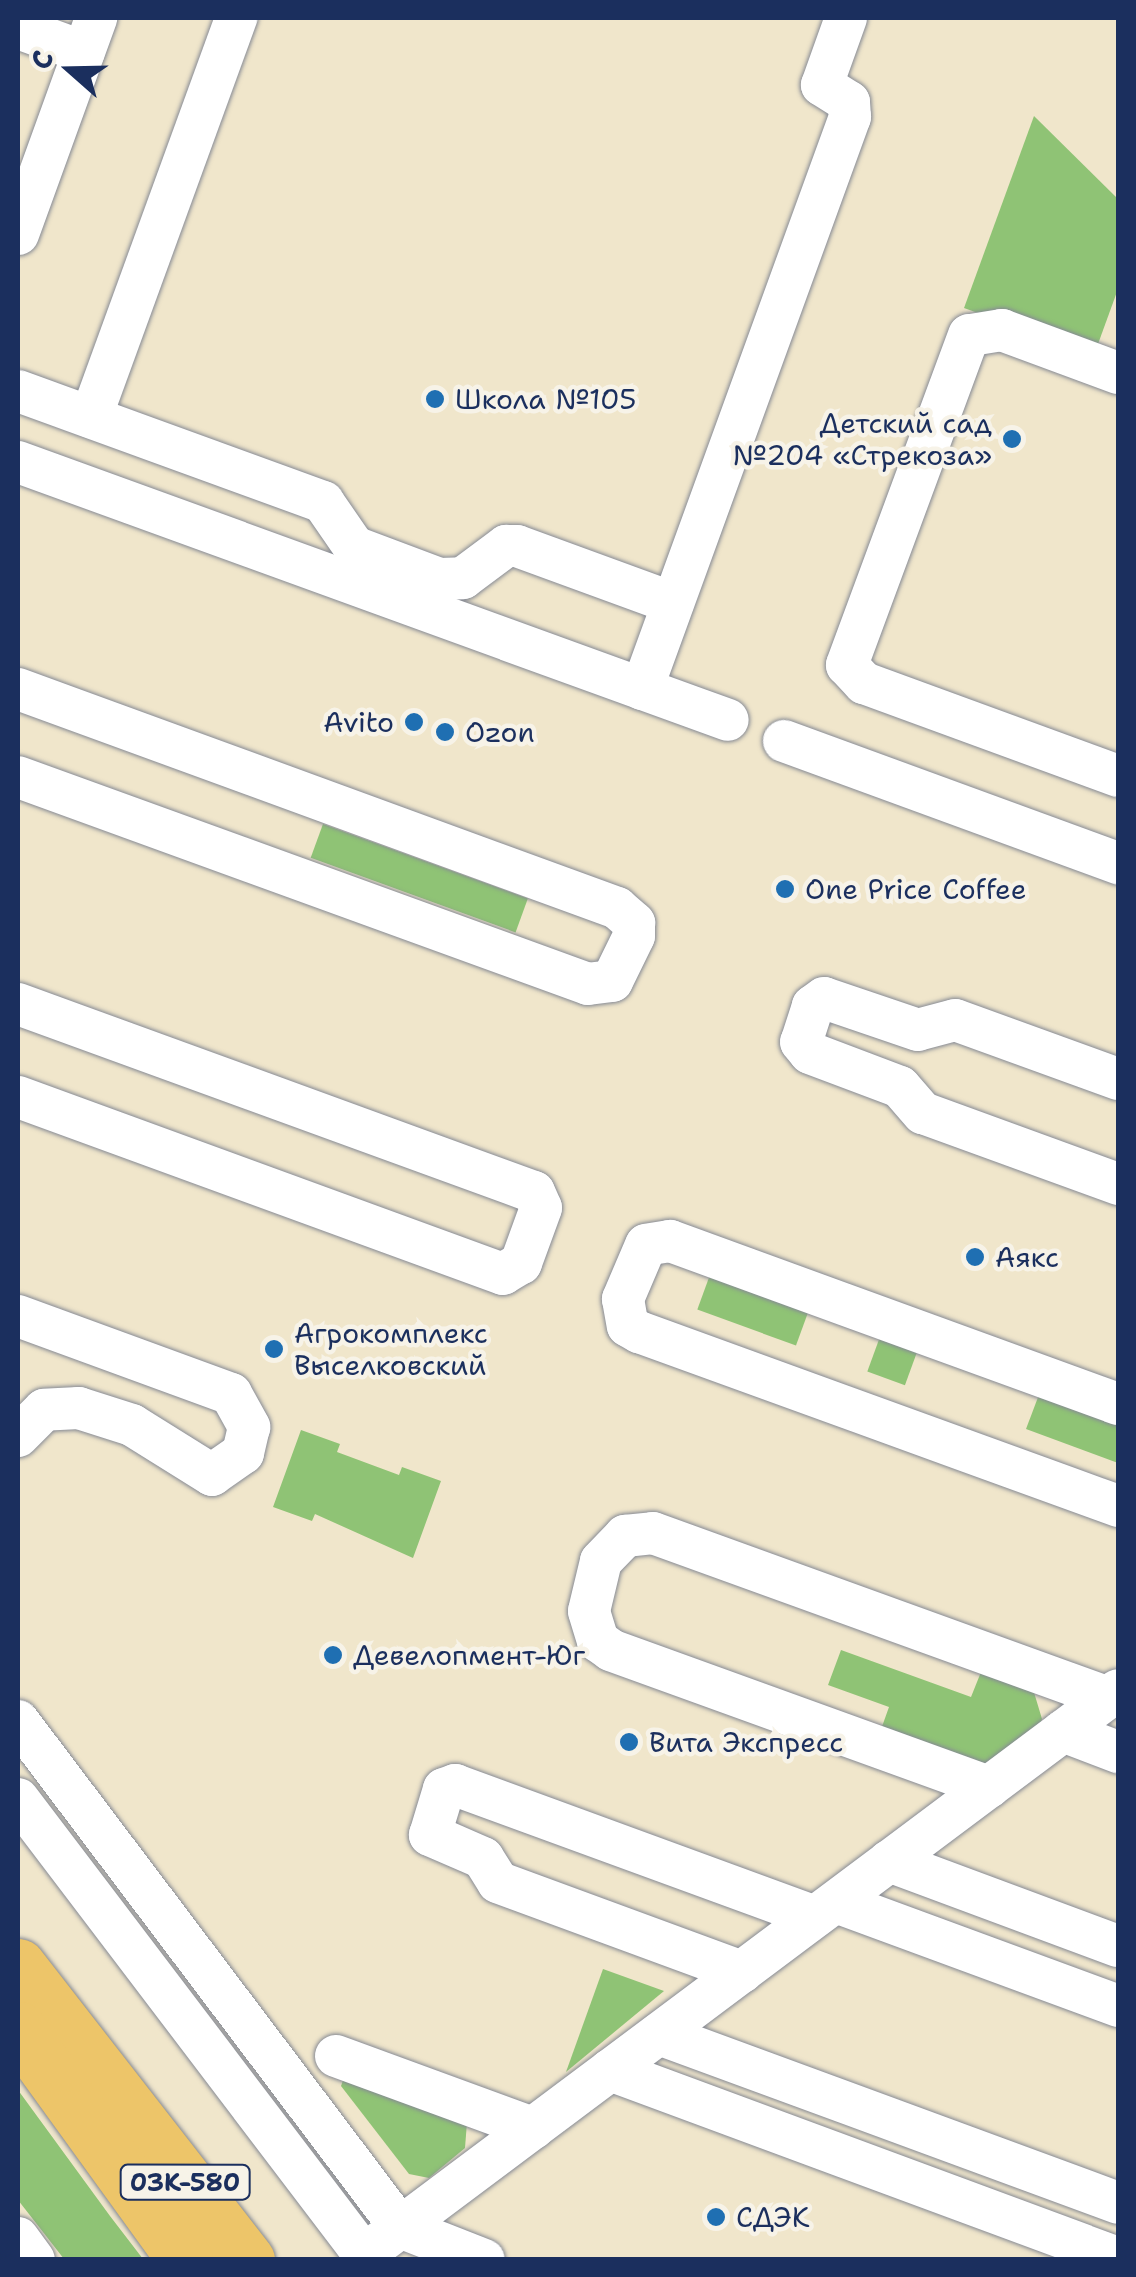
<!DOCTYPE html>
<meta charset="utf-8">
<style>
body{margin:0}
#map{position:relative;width:1136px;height:2277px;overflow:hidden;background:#f0e6cb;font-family:"Shantell Sans",sans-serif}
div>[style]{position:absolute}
.green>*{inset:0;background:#8fc375;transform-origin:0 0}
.roads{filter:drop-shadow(0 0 2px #868a94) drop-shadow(0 0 2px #868a94)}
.minor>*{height:42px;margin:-21px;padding:0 21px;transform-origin:21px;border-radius:21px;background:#fff}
.highway>*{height:55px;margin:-27.5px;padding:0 27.5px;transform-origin:27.5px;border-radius:27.5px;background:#edc569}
.dots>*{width:28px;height:28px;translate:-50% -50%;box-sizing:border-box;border:5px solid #f7f3e8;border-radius:50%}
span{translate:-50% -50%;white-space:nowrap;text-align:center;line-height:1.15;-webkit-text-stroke:9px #f7f3e8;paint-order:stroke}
.shield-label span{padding:2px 8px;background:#f7f3e8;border:2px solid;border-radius:8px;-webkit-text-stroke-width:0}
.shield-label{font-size:25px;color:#1b2f5e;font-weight:700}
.poi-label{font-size:28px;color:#1b2f5e}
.left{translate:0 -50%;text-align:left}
.right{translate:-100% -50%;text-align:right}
.frame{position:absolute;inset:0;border:20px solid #1b2f5e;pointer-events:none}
.north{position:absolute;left:20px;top:20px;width:100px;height:100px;-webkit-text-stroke:8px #f7f3e8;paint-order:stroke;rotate:290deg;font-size:28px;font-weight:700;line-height:40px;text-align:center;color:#1b2f5e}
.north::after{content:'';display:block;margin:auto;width:35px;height:45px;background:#1b2f5e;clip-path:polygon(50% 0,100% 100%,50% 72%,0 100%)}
</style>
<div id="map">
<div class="green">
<div style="clip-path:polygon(1034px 116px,1118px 199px,1118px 289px,1094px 355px,964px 308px)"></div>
<div style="left:323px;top:824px;width:218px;height:36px;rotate:20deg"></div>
<div style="left:711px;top:1272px;width:105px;height:40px;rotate:20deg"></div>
<div style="left:881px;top:1334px;width:40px;height:40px;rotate:20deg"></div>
<div style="clip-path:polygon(1040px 1392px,1118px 1420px,1118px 1463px,1026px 1429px)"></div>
<div style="clip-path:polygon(301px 1430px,340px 1444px,337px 1452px,399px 1475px,402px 1467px,441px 1481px,413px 1558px,315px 1514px,312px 1521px,273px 1507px)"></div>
<div style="clip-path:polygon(841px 1650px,971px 1697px,983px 1667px,1033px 1689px,1042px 1719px,1037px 1733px,987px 1764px,879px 1735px,889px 1707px,828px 1685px)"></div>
<div style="clip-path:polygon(603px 1969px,664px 1991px,566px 2072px)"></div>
<div style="clip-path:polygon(345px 2075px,467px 2122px,465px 2148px,429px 2178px,409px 2174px,341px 2086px)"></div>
<div style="clip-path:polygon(18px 2090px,110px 2216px,143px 2259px,64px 2259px,18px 2200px)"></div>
</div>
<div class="roads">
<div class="minor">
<div style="left:18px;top:28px;width:70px;rotate:20deg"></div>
<div style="left:18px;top:234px;width:230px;rotate:-70.1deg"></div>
<div style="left:1118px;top:373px;width:124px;rotate:-159.7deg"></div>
<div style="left:1002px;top:330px;width:33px;rotate:171deg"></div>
<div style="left:969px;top:335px;width:352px;rotate:110.3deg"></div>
<div style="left:847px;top:665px;width:25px;rotate:47deg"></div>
<div style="left:864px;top:683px;width:270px;rotate:20.1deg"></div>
<div style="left:18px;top:391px;width:325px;rotate:20deg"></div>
<div style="left:323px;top:502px;width:55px;rotate:55.4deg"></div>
<div style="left:354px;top:547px;width:91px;rotate:20.6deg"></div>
<div style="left:439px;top:579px;width:24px;rotate:-2deg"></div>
<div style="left:463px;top:578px;width:54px;rotate:-36.7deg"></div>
<div style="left:506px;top:546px;width:11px"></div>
<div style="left:517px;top:546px;width:166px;rotate:20.1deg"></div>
<div style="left:91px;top:417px;width:425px;rotate:-70deg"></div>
<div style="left:18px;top:462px;width:755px;rotate:19.97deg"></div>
<div style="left:18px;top:689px;width:638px;rotate:20.08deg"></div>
<div style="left:617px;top:908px;width:23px;rotate:41deg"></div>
<div style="left:634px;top:923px;width:13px;rotate:90deg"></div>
<div style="left:634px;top:936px;width:50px;rotate:116.1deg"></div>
<div style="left:612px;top:981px;width:24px;rotate:173deg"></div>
<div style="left:588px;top:984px;width:606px;rotate:-160.04deg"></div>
<div style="left:642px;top:689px;width:609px;rotate:-70.02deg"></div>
<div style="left:850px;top:117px;width:15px;rotate:-94deg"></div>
<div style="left:849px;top:102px;width:32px;rotate:-148deg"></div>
<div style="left:822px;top:85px;width:71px;rotate:-70.3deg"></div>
<div style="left:784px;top:741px;width:356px;rotate:20.1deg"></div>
<div style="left:18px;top:1004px;width:549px;rotate:20.02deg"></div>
<div style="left:534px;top:1192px;width:17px;rotate:66deg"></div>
<div style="left:541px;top:1208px;width:59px;rotate:110deg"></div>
<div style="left:521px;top:1263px;width:21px;rotate:149deg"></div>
<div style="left:503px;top:1274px;width:516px;rotate:-159.95deg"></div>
<div style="left:1118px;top:1079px;width:173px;rotate:-160.1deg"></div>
<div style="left:955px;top:1020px;width:38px;rotate:165deg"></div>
<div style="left:918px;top:1030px;width:99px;rotate:-161.2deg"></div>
<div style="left:824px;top:998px;width:14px;rotate:144deg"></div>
<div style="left:813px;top:1006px;width:38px;rotate:108deg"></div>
<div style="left:801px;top:1042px;width:14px;rotate:51deg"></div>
<div style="left:810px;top:1053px;width:96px;rotate:20.7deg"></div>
<div style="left:900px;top:1087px;width:35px;rotate:49deg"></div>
<div style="left:923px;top:1113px;width:208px;rotate:20deg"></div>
<div style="left:18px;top:1316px;width:227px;rotate:20.1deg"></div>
<div style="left:231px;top:1394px;width:38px;rotate:61deg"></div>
<div style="left:249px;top:1427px;width:27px;rotate:103deg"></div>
<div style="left:243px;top:1453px;width:38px;rotate:145deg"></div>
<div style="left:212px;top:1475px;width:94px;rotate:-148deg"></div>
<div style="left:132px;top:1425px;width:56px;rotate:-162.2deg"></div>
<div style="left:79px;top:1408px;width:35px;rotate:177deg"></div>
<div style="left:44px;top:1410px;width:37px;rotate:135deg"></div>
<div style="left:1118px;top:1404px;width:477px;rotate:-160deg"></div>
<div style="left:670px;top:1241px;width:24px;rotate:171deg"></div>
<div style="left:646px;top:1245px;width:59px;rotate:113.1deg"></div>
<div style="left:623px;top:1299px;width:27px;rotate:80deg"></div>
<div style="left:628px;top:1326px;width:13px;rotate:29deg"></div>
<div style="left:639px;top:1332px;width:510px;rotate:19.96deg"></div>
<div style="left:18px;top:1721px;width:634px;rotate:52.95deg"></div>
<div style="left:400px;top:2227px;width:90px;rotate:21.4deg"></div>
<div style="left:1063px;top:1731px;width:59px;rotate:20.9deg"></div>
<div style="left:989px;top:1787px;width:402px;rotate:-160.1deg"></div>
<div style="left:611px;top:1650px;width:16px;rotate:-145deg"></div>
<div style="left:598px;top:1641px;width:31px;rotate:-107deg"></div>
<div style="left:589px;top:1611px;width:51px;rotate:-76.5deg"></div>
<div style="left:601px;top:1561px;width:35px;rotate:-46deg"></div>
<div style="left:625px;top:1536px;width:28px;rotate:-6deg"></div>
<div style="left:653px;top:1533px;width:484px;rotate:19.9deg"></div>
<div style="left:18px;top:1799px;width:579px;rotate:52.79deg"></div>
<div style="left:889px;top:1861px;width:244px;rotate:20.4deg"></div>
<div style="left:836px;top:1902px;width:301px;rotate:20.2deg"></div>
<div style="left:742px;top:1972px;width:260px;rotate:-159.8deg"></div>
<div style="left:498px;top:1882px;width:28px;rotate:-122deg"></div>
<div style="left:483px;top:1858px;width:58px;rotate:-156.5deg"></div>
<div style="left:430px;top:1835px;width:48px;rotate:-73.1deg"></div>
<div style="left:444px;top:1789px;width:12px;rotate:-20deg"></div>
<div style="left:455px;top:1785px;width:383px;rotate:20.1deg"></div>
<div style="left:659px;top:2034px;width:489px;rotate:20.2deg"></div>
<div style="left:336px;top:2056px;width:210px;rotate:20.1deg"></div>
<div style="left:610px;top:2070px;width:542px;rotate:20.31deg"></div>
<div style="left:18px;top:2238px;width:27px;rotate:54deg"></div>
<div style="left:362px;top:2256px;width:944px;rotate:-36.82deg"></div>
</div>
<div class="highway">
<div style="left:18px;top:1966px;width:373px;rotate:52.1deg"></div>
<div style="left:18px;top:2029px;width:285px;rotate:54.1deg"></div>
</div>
</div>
<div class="dots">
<div style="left:435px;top:399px;background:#1f6fb2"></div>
<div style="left:1012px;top:439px;background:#1f6fb2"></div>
<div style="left:414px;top:722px;background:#1f6fb2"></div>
<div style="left:445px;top:732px;background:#1f6fb2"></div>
<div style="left:785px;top:889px;background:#1f6fb2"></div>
<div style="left:975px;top:1257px;background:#1f6fb2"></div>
<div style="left:274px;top:1349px;background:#1f6fb2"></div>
<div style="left:333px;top:1655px;background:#1f6fb2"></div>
<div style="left:629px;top:1742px;background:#1f6fb2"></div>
<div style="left:716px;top:2217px;background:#1f6fb2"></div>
</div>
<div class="shield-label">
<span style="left:185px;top:2182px">03К-580</span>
</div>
<div class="poi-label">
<span class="left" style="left:455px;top:399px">Школа №105</span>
<span class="right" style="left:992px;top:439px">Детский сад<br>№204 «Стрекоза»</span>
<span class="right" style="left:394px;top:722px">Avito</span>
<span class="left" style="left:465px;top:732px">Ozon</span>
<span class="left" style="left:805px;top:889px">One Price Coffee</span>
<span class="left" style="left:995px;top:1257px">Аякс</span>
<span class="left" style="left:294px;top:1349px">Агрокомплекс<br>Выселковский</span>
<span class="left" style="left:353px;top:1655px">Девелопмент-Юг</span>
<span class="left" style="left:649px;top:1742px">Вита Экспресс</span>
<span class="left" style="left:736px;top:2217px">СДЭК</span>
</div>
<div class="frame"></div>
<div class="north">С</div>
</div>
